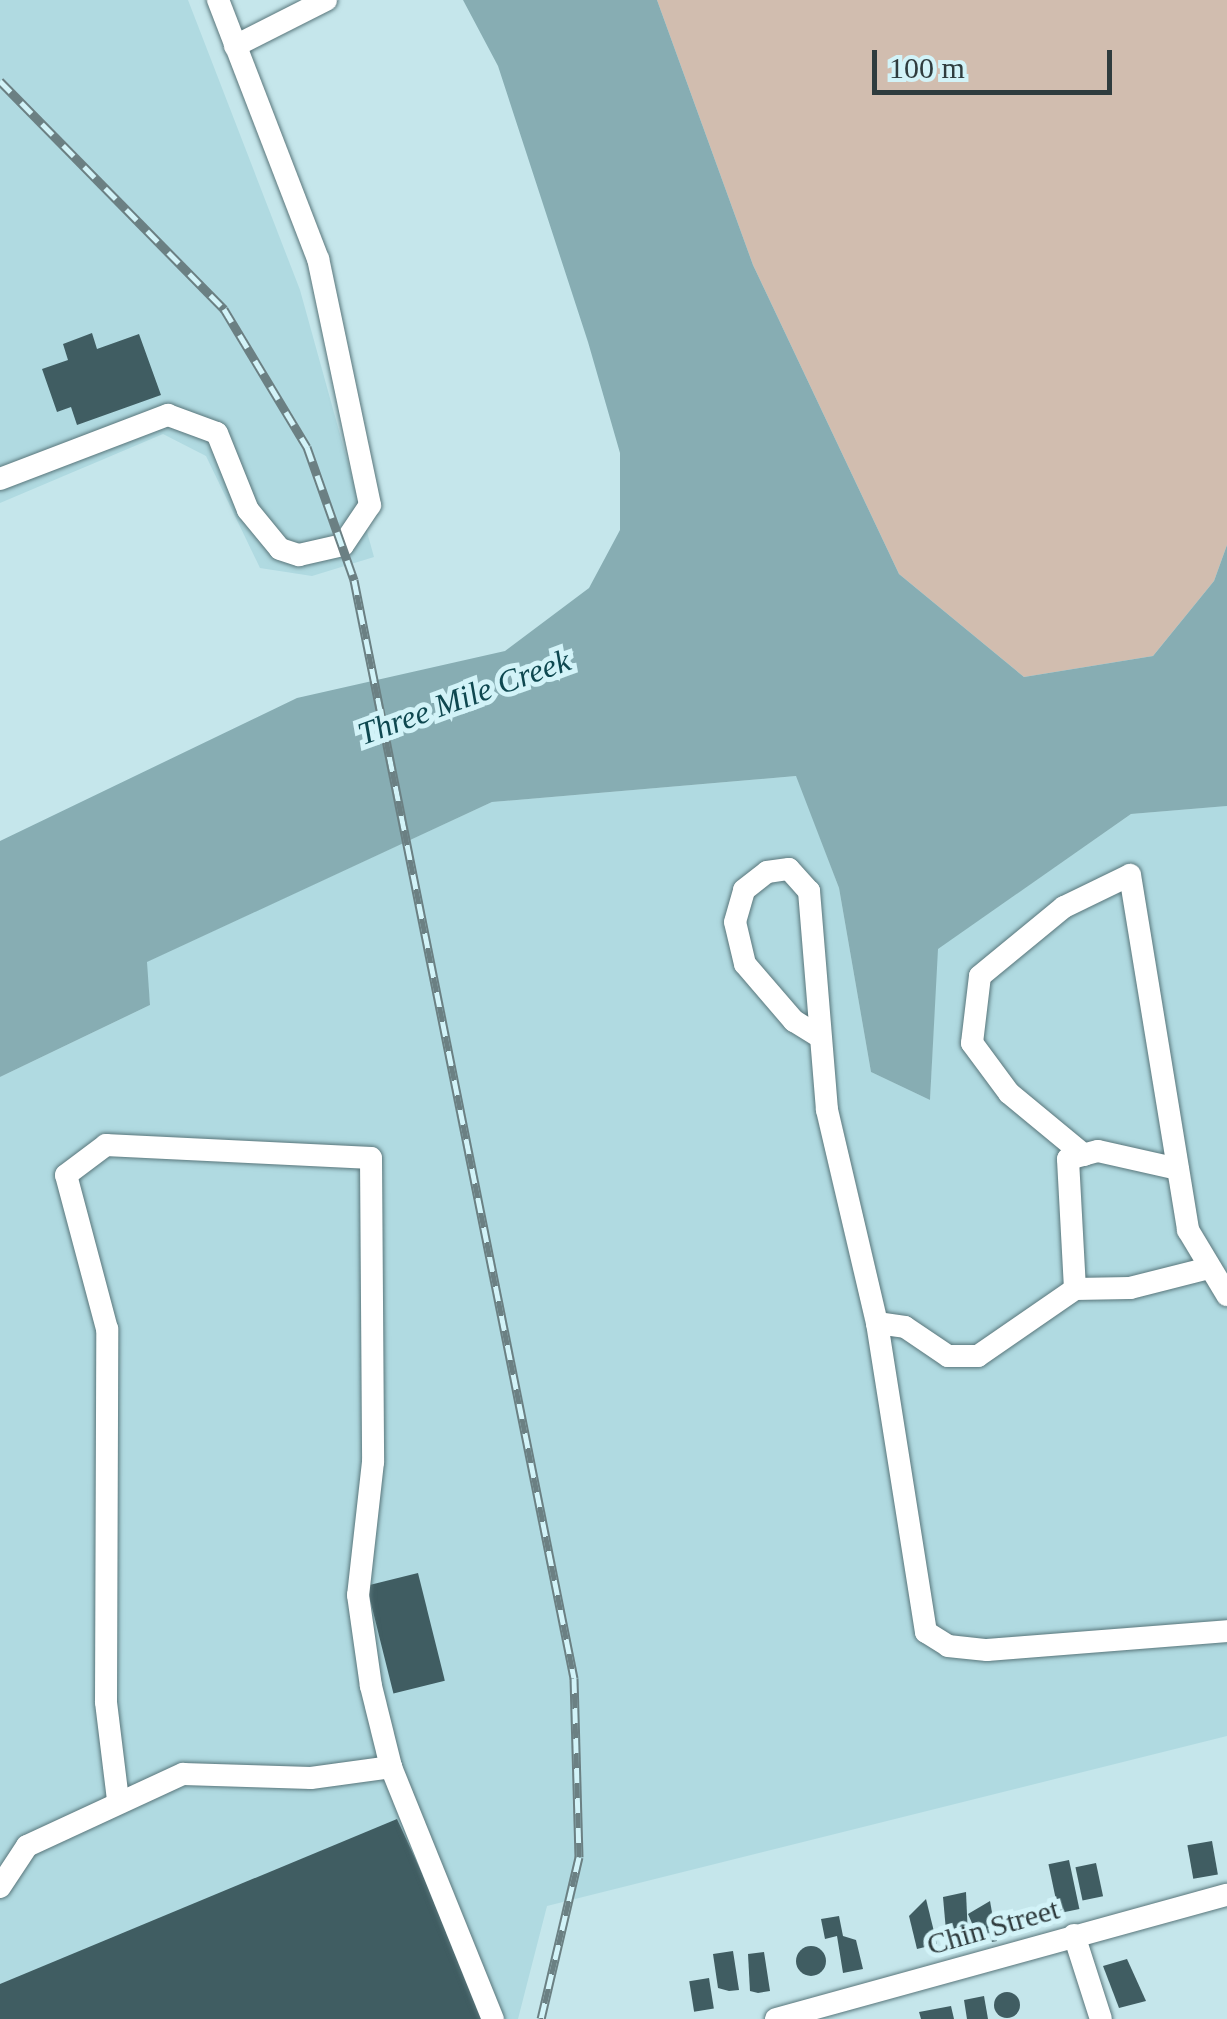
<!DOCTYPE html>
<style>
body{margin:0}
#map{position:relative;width:1227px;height:2019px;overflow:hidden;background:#c5e6eb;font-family:Georgia,serif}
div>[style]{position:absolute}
.built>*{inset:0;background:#b0dae1}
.green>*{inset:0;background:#d1bdaf}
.water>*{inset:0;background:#87adb3}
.building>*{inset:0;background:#405d62;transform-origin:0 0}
.round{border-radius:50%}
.roads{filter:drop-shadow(0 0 2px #59767b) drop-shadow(0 0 2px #59767b)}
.minor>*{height:22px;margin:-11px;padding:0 11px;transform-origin:11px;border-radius:11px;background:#fff}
.rail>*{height:9px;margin-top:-4.5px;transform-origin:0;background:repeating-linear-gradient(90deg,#d2f3f8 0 15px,#6b8083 0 30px);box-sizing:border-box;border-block:2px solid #6b8083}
span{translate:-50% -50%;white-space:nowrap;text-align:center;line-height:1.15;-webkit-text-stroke:10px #d2f3f8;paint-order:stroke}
.street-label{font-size:30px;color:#2f3c3e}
.water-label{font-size:32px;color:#0e4850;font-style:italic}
.scale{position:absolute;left:872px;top:50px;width:240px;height:45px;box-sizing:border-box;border:5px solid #2f3c3e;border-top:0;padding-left:12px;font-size:30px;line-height:35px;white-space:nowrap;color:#2f3c3e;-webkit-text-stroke:8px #d2f3f8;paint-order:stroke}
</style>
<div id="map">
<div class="built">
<div style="clip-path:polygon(0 0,188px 0,300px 290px,374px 557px,312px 576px,260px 568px,206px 456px,163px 434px,0 503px)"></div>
<div style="clip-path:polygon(797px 776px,839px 888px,871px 1072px,930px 1100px,937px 949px,1131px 814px,1227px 806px,1227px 1736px,547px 1906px,518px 2019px,0 2019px,0 1077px,150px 1005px,146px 962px,492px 802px)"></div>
</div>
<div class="green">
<div style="clip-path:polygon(657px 0,1227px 0,1227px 545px,1214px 581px,1153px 656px,1024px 677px,899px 574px,753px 265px)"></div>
</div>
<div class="water">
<div style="clip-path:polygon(463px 0,657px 0,753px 265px,899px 574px,1024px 677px,1153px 656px,1214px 581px,1227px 545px,1227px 806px,1131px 814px,938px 949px,930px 1100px,871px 1072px,839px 888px,796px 776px,492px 802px,147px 962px,150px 1005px,0 1077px,0 841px,297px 698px,505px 651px,589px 588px,620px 530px,620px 453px,588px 342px,498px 66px)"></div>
</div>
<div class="building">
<div style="clip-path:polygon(92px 333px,97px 349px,139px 334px,161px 395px,77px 425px,71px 407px,57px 412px,42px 369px,68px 360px,63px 344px)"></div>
<div style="left:418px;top:1573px;width:111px;height:53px;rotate:76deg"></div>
<div style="clip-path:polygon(397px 1819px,489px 2019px,0 2019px,0 1984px)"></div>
<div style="left:1212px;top:1841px;width:34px;height:25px;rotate:80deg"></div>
<div style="left:1069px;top:1860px;width:50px;height:21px;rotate:78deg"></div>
<div style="left:1096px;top:1863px;width:34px;height:21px;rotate:78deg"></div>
<div style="clip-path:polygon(966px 1892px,968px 1937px,947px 1942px,943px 1897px)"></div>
<div style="clip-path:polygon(926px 1899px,937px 1944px,917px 1949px,909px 1916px)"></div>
<div style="clip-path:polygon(990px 1901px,997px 1941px,981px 1944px,968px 1914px)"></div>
<div style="clip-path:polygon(839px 1916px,843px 1936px,856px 1940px,863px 1969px,843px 1973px,837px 1936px,825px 1939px,821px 1919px)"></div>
<div class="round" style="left:796px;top:1946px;width:30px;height:30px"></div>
<div style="clip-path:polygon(733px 1951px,739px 1990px,729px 1991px,718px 1988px,713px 1954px)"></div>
<div style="clip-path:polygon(764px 1952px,770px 1991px,758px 1993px,750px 1991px,748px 1954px)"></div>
<div style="clip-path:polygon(1127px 1959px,1146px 2001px,1119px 2008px,1103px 1966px)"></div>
<div style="left:709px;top:1978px;width:31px;height:20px;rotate:81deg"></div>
<div class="round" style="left:994px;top:1992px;width:26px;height:26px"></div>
<div style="clip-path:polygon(984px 1996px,988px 2019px,967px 2019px,964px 2000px)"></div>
<div style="clip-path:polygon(951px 2006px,954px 2019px,921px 2019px,919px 2012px)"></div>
</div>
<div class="roads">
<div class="minor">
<div style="left:235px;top:46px;width:102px;rotate:-26.8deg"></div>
<div style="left:0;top:479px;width:180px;rotate:-20.9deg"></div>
<div style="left:168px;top:415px;width:52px;rotate:20.2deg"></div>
<div style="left:217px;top:433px;width:83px;rotate:68.1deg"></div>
<div style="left:248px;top:510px;width:50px;rotate:50.6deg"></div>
<div style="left:280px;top:549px;width:20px;rotate:18deg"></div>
<div style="left:299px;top:555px;width:45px;rotate:-12.8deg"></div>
<div style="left:343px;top:545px;width:48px;rotate:-56deg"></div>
<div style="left:370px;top:505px;width:251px;rotate:-101.9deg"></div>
<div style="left:318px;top:259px;width:278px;rotate:-111.1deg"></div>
<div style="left:820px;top:1037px;width:31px;rotate:-148deg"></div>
<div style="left:794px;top:1021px;width:75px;rotate:-130.7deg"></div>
<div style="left:745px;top:964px;width:43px;rotate:-103.4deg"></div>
<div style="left:735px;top:922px;width:33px;rotate:-74deg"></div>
<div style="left:744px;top:890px;width:29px;rotate:-38deg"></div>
<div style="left:767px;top:872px;width:22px;rotate:-8deg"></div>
<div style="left:789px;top:869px;width:30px;rotate:48deg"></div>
<div style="left:809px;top:891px;width:220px;rotate:85.3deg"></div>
<div style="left:827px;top:1110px;width:219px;rotate:76.8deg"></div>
<div style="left:877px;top:1323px;width:313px;rotate:81deg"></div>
<div style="left:926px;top:1632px;width:26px;rotate:32deg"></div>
<div style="left:948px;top:1646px;width:39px;rotate:6deg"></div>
<div style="left:987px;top:1650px;width:241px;rotate:-4.5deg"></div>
<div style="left:1084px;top:1155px;width:97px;rotate:-140.4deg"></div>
<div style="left:1009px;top:1093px;width:62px;rotate:-126.5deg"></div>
<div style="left:972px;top:1043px;width:67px;rotate:-83.2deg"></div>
<div style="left:980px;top:976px;width:109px;rotate:-39.4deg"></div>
<div style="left:1064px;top:907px;width:73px;rotate:-25.9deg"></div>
<div style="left:1130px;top:875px;width:360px;rotate:80.7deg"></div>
<div style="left:1188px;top:1230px;width:76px;rotate:59deg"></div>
<div style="left:1075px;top:1289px;width:130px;rotate:-93.1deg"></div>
<div style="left:1068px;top:1159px;width:31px;rotate:-15deg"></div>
<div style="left:1098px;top:1151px;width:82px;rotate:12.7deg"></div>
<div style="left:877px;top:1323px;width:28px;rotate:8deg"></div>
<div style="left:905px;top:1327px;width:52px;rotate:34deg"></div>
<div style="left:948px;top:1356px;width:30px"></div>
<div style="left:978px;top:1356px;width:118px;rotate:-34.6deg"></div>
<div style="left:1075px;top:1289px;width:55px;rotate:-1deg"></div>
<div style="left:1130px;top:1288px;width:81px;rotate:-14.2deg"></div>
<div style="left:118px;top:1800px;width:99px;rotate:-97deg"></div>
<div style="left:106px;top:1702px;width:373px;rotate:-89.8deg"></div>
<div style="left:107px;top:1329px;width:159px;rotate:-104.9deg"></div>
<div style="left:66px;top:1175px;width:50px;rotate:-36.9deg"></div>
<div style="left:106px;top:1145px;width:265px;rotate:2.8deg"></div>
<div style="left:371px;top:1158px;width:304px;rotate:89.6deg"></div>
<div style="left:373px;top:1462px;width:134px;rotate:96.4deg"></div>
<div style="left:358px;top:1595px;width:92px;rotate:81.9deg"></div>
<div style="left:371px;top:1686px;width:83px;rotate:76.1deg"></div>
<div style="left:391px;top:1767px;width:272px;rotate:68deg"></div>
<div style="left:0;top:1887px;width:49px;rotate:-56.6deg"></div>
<div style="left:27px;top:1846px;width:172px;rotate:-24.8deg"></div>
<div style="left:183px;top:1774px;width:128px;rotate:1.8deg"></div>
<div style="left:311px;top:1778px;width:81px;rotate:-7.8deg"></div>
<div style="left:1074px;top:1935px;width:88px;rotate:72.2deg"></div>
<div style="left:776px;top:2019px;width:468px;rotate:-15.4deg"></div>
</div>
</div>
<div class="rail">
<div style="left:0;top:81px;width:320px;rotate:45.5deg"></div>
<div style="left:224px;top:309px;width:161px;rotate:59deg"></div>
<div style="left:307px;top:447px;width:141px;rotate:70.5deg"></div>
<div style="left:354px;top:580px;width:1120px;rotate:78.67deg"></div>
<div style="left:574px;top:1678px;width:179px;rotate:88.4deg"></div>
<div style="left:579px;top:1857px;width:166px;rotate:103.2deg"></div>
</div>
<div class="street-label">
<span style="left:993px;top:1927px;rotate:-16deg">Chin Street</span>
</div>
<div class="water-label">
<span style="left:464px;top:697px;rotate:-20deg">Three Mile Creek</span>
</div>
<div class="scale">100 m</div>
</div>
